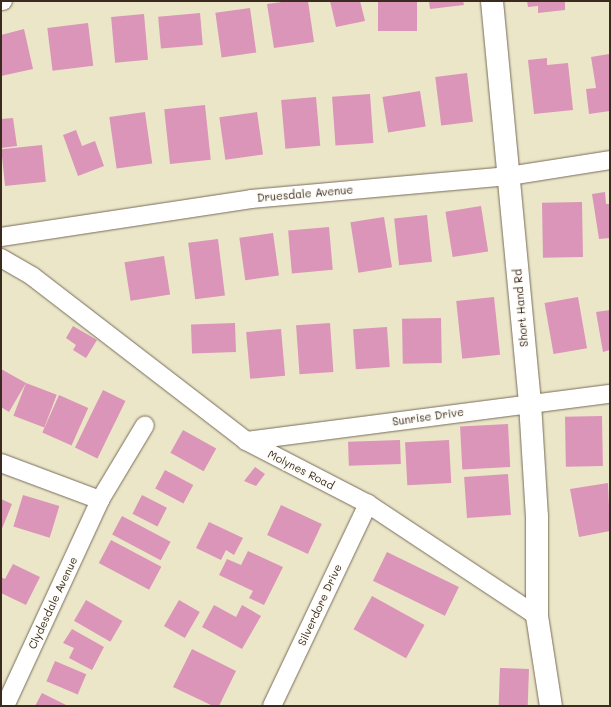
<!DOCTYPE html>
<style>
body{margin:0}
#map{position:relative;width:611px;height:707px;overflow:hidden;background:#ebe6c8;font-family:Mali,sans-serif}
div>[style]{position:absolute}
.building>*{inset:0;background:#db95b8;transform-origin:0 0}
.roads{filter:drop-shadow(0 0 1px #796c5a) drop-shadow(0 0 1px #796c5a)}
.minor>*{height:18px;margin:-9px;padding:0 9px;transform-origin:9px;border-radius:9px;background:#fff}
.major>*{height:22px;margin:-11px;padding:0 11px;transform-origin:11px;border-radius:11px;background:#fff}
span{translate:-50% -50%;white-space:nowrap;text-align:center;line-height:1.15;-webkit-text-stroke:3.5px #fdfcf7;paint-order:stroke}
.street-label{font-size:11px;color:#3b2a1e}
.frame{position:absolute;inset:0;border:2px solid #3b2a1e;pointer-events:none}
</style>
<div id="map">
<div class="building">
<div style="clip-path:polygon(289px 1px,308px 1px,314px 42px,274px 48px,267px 4px)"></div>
<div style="clip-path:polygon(330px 1px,360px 1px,365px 21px,336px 27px)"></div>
<div style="left:378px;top:1px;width:39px;height:30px"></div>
<div style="clip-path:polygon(429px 1px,463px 1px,464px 5px,430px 9px)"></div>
<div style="clip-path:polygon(527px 1px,565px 1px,565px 10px,538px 13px,538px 6px,528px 7px)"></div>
<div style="left:250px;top:8px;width:45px;height:35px;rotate:82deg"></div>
<div style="left:200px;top:13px;width:32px;height:42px;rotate:85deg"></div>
<div style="left:144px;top:14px;width:46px;height:33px;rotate:85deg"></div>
<div style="left:88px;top:23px;width:43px;height:41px;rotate:83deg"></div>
<div style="clip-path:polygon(24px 29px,33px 69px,1px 76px,1px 35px)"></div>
<div style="clip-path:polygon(609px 54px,610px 111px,589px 114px,586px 89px,596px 88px,591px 57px)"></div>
<div style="clip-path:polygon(547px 58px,547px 65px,568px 63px,573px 110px,534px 114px,528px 60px)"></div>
<div style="left:467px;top:73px;width:49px;height:32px;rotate:83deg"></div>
<div style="left:420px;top:91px;width:36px;height:38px;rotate:81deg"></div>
<div style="left:370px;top:94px;width:49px;height:38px;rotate:86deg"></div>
<div style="left:316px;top:97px;width:49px;height:35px;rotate:85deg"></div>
<div style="left:205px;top:105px;width:55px;height:41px;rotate:84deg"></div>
<div style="left:145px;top:112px;width:52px;height:36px;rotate:82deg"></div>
<div style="left:257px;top:112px;width:43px;height:38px;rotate:82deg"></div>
<div style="clip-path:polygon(13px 118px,17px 146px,1px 148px,1px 119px)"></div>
<div style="clip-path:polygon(76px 130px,82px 146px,95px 141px,104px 166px,78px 176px,63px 135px)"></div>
<div style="left:42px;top:145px;width:37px;height:41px;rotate:84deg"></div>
<div style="clip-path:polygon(605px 192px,606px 204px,610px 204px,610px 238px,599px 239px,592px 194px)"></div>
<div style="left:582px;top:202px;width:55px;height:40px;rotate:89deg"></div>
<div style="left:481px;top:206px;width:46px;height:36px;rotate:81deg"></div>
<div style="left:427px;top:215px;width:47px;height:33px;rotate:84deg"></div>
<div style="left:384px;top:217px;width:51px;height:34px;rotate:81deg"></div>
<div style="left:329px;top:227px;width:43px;height:41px;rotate:85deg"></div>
<div style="left:273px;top:233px;width:43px;height:34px;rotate:82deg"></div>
<div style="left:218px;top:239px;width:57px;height:30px;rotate:83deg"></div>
<div style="left:164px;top:256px;width:39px;height:40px;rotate:81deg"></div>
<div style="left:494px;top:297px;width:58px;height:38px;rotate:84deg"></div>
<div style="left:578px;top:297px;width:52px;height:34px;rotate:80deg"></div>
<div style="clip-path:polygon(610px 310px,610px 350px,603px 352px,596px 312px)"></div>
<div style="left:441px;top:318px;width:45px;height:39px;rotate:89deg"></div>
<div style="left:235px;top:323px;width:29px;height:44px;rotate:88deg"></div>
<div style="left:330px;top:323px;width:49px;height:34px;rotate:86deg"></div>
<div style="clip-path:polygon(73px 326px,97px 340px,86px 358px,73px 350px,76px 345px,66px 338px)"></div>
<div style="left:387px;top:327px;width:40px;height:34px;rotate:86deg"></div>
<div style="left:281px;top:329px;width:47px;height:35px;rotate:85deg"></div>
<div style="clip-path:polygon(1px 369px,26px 383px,9px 412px,1px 407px)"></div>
<div style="left:26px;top:383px;width:33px;height:35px;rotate:21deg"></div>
<div style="left:103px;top:390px;width:25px;height:64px;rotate:26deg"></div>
<div style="left:59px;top:395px;width:32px;height:41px;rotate:24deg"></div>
<div style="left:602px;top:416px;width:50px;height:37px;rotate:89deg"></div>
<div style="left:508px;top:424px;width:43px;height:48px;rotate:87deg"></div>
<div style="left:183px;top:430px;width:38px;height:26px;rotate:29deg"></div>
<div style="left:400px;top:440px;width:24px;height:52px;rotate:88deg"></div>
<div style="left:449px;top:440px;width:43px;height:44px;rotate:87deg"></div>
<div style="clip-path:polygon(255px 467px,265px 474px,256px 486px,244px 481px)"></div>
<div style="left:165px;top:470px;width:32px;height:21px;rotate:28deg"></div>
<div style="left:508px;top:474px;width:41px;height:44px;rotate:86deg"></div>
<div style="clip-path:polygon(608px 483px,610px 531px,579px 537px,570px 489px)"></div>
<div style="left:23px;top:495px;width:38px;height:33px;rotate:17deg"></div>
<div style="left:142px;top:495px;width:28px;height:21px;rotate:27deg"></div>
<div style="clip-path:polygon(1px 499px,12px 504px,1px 531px)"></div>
<div style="left:281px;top:505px;width:45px;height:33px;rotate:25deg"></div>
<div style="left:122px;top:516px;width:55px;height:21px;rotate:28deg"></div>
<div style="clip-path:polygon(209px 522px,243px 538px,234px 555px,226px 550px,221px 560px,196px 548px)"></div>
<div style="left:111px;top:540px;width:57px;height:26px;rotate:28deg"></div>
<div style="clip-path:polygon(248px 551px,283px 567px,264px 605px,249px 598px,253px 591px,219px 575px,227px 559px,241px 565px)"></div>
<div style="left:387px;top:552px;width:80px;height:32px;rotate:26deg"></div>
<div style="clip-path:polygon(13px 564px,40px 577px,26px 605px,1px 593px,1px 577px,5px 579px)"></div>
<div style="left:372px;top:596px;width:60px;height:38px;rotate:29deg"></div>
<div style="left:86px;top:600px;width:42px;height:24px;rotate:30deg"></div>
<div style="left:179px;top:600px;width:24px;height:30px;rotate:30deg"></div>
<div style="clip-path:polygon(214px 605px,236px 617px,242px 605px,261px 616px,242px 649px,202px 627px)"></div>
<div style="clip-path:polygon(72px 629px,104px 647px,92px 670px,69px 658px,74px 648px,63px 643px)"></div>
<div style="clip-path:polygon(192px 649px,236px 671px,219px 706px,213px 706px,173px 687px)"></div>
<div style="left:55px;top:661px;width:34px;height:22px;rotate:23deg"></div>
<div style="left:500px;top:668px;width:29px;height:38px;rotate:2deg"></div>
<div style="clip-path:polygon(42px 693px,68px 706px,35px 706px)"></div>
</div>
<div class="roads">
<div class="minor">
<div style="left:1px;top:1px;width:2px"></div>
<div style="left:1px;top:237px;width:253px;rotate:-8.6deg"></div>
<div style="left:251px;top:199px;width:259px;rotate:-5.1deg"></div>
<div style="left:509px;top:176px;width:102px;rotate:-9deg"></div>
<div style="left:1px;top:258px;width:36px;rotate:30deg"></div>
<div style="left:32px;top:276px;width:270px;rotate:37.6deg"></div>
<div style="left:246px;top:441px;width:137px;rotate:27.3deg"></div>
<div style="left:368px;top:504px;width:203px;rotate:33.5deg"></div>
<div style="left:246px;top:441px;width:367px;rotate:-7.4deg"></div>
<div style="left:1px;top:463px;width:106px;rotate:20.5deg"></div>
<div style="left:5px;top:706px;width:227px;rotate:-65.2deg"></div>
<div style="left:100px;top:500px;width:87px;rotate:-59deg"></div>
<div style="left:272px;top:706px;width:224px;rotate:-64.6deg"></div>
</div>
<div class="major">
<div style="left:492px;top:1px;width:404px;rotate:84.6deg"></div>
<div style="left:530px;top:403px;width:113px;rotate:86.5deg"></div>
<div style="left:537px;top:516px;width:100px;rotate:90deg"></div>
<div style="left:537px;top:616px;width:91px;rotate:81.2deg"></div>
</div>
</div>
<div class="street-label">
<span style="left:305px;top:194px;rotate:-5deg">Druesdale Avenue</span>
<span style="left:521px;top:308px;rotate:-95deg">Short Hand Rd</span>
<span style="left:428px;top:417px;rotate:-8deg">Sunrise Drive</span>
<span style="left:301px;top:470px;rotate:27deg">Molynes Road</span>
<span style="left:53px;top:603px;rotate:-65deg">Clydesdale Avenue</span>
<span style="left:320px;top:605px;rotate:-65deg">Silverdore Drive</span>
</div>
<div class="frame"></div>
</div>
